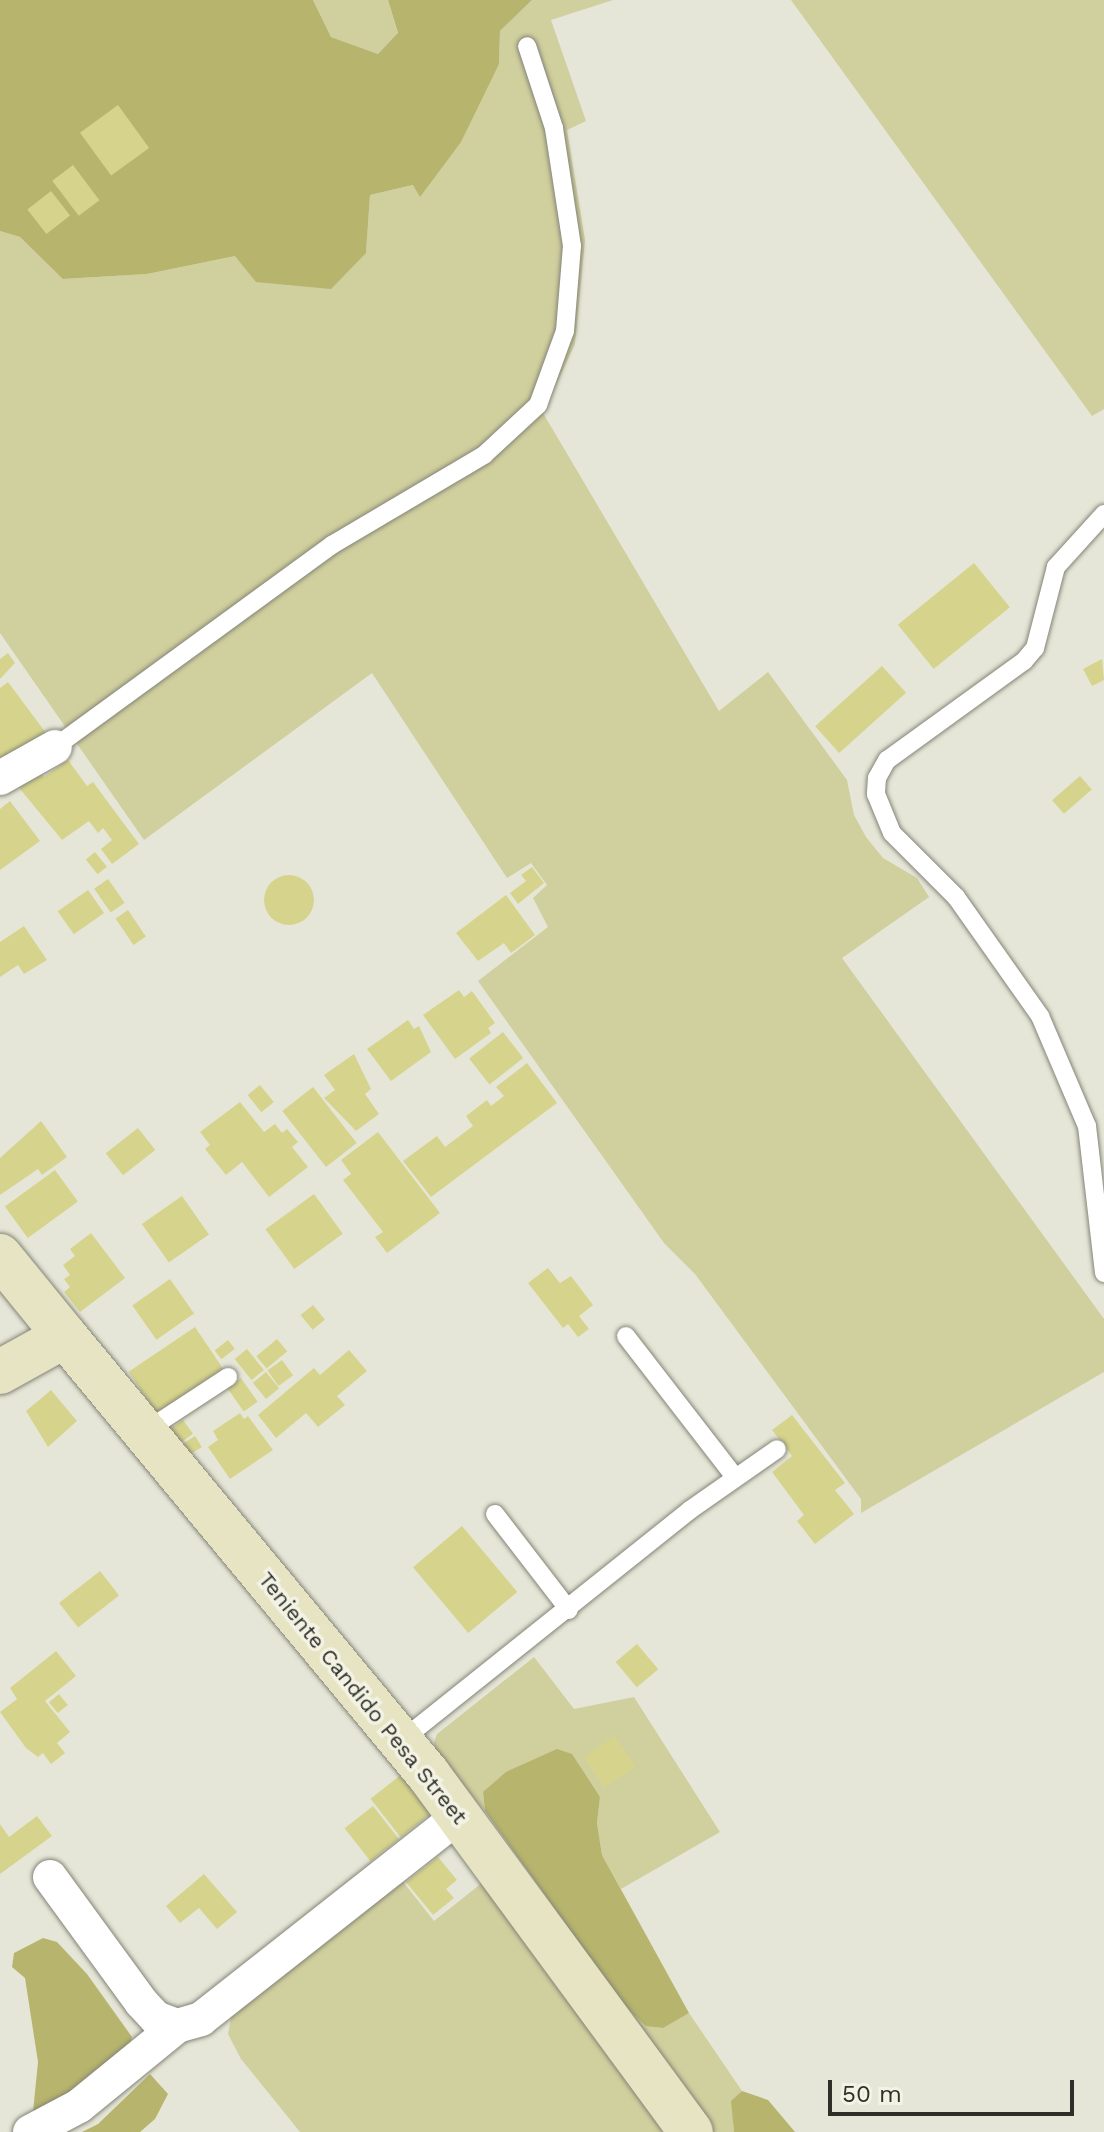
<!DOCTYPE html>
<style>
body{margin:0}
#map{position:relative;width:1104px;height:2132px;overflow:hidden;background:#e6e6d8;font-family:"Work Sans",sans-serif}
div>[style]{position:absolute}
.green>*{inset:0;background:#d0cf9e}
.forest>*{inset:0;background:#b7b46d}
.building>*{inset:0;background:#d6d48c;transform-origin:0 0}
.round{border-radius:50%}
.roads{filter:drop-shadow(0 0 2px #848477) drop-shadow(0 0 2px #848477)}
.lane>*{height:18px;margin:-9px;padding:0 9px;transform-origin:9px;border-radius:9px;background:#fff}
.street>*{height:34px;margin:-17px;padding:0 17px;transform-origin:17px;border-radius:17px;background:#fff}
.secondary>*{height:44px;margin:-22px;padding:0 22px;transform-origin:22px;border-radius:22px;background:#e6e4c2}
span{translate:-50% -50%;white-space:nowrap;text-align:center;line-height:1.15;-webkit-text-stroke:7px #f3f3e5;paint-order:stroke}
.street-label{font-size:22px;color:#2f2f2a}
.scale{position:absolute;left:828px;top:2080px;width:246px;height:36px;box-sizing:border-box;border:4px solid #2f2f2a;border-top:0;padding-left:10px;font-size:24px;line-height:28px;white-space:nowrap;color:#2f2f2a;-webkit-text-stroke:6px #f3f3e5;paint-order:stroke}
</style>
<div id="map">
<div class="green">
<div style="clip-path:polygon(313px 0,388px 0,398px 34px,378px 54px,331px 37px)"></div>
<div style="clip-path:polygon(532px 0,613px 0,551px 20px,586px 121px,567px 130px,585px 240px,575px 344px,543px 413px,719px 711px,768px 672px,847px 780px,854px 815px,866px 837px,883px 858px,917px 878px,929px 897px,842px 958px,1104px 1319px,1104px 1372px,861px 1513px,861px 1499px,695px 1274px,664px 1243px,478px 981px,548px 927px,533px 898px,547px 885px,531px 863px,507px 878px,372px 673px,144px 840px,0 633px,0 231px,20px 237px,64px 279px,147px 274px,235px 256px,366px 253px,370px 195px,414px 185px,420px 196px,499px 64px,500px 31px)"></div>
<div style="clip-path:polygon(791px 0,1104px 0,1104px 409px,1092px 416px)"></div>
<div style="clip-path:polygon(534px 1657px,574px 1709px,634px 1697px,720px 1832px,621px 1889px,602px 1855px,597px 1823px,600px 1796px,483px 1792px,485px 1811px,436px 1753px,434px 1742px,437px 1734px)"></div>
<div style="clip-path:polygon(400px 1878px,434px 1921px,487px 1879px,663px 2132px,300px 2132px,241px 2059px,228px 2034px,232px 2013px)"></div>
<div style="clip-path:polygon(622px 2003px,646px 2025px,662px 2028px,689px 2013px,742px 2091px,732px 2101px,734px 2132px,709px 2132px)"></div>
</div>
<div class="forest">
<div style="clip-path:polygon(0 0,313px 0,331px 37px,378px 54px,398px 33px,388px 0,532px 0,500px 31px,499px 64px,461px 142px,420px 197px,413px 185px,370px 195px,366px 253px,331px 289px,256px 282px,235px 256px,147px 274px,63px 279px,20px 237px,0 231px)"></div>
<div style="clip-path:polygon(557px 1749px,572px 1754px,600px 1797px,597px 1823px,602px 1855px,689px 2013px,663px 2028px,646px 2026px,622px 2003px,485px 1811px,483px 1792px,506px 1772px)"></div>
<div style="clip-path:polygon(43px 1938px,57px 1942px,87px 1974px,132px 2037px,129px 2048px,63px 2127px,70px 2132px,31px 2132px,38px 2062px,25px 1978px,12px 1967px,14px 1953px)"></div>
<div style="clip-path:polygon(150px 2074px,168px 2094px,155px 2119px,140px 2132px,82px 2132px,98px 2124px)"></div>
<div style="clip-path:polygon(742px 2091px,768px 2100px,795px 2132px,734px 2132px,731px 2101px)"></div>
</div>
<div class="building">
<div style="left:118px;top:105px;width:53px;height:47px;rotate:54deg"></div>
<div style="left:73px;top:165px;width:44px;height:26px;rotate:53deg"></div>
<div style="left:51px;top:191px;width:31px;height:30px;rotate:52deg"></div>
<div style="left:974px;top:563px;width:57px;height:98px;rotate:51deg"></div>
<div style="clip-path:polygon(8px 653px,15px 663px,0 679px,0 659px)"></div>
<div style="clip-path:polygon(1102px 659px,1104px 680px,1092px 686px,1083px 669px)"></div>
<div style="left:882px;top:666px;width:36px;height:90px;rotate:48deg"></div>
<div style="clip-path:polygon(8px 682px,46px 733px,0 759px,0 688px)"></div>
<div style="clip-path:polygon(68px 760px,87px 786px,93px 782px,139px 844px,112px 864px,101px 849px,112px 840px,103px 828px,98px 833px,89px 821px,62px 840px,16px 784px,38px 769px,44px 777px)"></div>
<div style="left:1080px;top:776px;width:18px;height:37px;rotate:49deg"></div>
<div style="clip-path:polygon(10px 801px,40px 841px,0 870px,0 809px)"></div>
<div style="left:95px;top:852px;width:19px;height:12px;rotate:51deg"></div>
<div style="clip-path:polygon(532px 867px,544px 883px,518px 904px,510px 893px,526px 881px,521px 875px)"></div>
<div class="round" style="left:264px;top:875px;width:50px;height:50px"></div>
<div style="left:108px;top:879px;width:29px;height:17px;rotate:55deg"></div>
<div style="left:88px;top:890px;width:28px;height:37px;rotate:55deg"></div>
<div style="clip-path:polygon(506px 895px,535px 935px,511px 953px,504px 943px,478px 961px,456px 933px)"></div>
<div style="left:128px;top:910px;width:32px;height:15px;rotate:56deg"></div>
<div style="clip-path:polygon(24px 926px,47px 960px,24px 974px,18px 965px,0 977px,0 942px)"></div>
<div style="clip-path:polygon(459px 990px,464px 997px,472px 991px,495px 1023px,488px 1028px,491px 1033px,455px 1059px,423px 1015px)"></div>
<div style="clip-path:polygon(408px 1020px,414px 1029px,419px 1026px,431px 1052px,391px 1081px,367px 1049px)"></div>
<div style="left:503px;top:1032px;width:33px;height:43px;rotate:52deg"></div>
<div style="clip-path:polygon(354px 1054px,371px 1089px,365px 1094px,379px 1114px,356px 1131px,324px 1098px,335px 1090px,324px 1075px)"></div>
<div style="clip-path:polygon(527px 1063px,557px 1103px,431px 1197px,403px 1161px,437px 1136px,445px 1147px,473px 1126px,466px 1116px,487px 1100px,491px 1106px,504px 1096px,496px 1087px)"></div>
<div style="left:260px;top:1085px;width:22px;height:16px;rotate:51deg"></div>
<div style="left:313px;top:1087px;width:71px;height:39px;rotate:52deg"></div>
<div style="clip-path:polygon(240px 1102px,264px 1132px,275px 1124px,282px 1133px,287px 1129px,298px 1142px,292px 1147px,308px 1167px,269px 1197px,242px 1162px,226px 1175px,205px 1149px,210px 1145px,200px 1132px)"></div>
<div style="clip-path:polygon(41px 1121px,67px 1157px,42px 1175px,38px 1169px,0 1195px,0 1158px)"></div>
<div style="left:138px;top:1128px;width:28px;height:41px;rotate:52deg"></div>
<div style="clip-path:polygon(378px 1132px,440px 1213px,387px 1253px,375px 1237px,383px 1232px,343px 1180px,351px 1174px,341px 1160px)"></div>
<div style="left:55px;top:1170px;width:39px;height:62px;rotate:54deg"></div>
<div style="left:314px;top:1194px;width:49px;height:60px;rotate:54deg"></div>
<div style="left:182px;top:1196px;width:47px;height:49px;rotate:55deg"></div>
<div style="clip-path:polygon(91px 1233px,125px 1278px,80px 1312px,64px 1292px,70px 1287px,64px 1279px,70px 1275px,63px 1265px,75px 1256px,70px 1249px)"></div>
<div style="clip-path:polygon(548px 1268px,560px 1283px,571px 1276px,593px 1305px,579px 1316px,589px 1329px,578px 1337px,568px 1324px,563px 1328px,528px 1283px)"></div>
<div style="left:170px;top:1279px;width:42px;height:46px;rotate:55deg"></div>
<div style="left:313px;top:1305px;width:19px;height:16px;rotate:51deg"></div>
<div style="left:195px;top:1327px;width:50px;height:80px;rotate:56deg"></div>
<div style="left:277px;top:1339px;width:16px;height:27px;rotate:50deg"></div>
<div style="left:228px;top:1340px;width:11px;height:17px;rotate:52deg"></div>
<div style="left:247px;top:1349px;width:27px;height:16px;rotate:51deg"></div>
<div style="clip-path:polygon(349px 1350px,367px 1371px,337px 1396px,345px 1405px,318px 1427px,306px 1413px,276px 1438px,258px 1415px,314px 1368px,320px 1375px)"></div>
<div style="left:282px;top:1360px;width:19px;height:18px;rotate:54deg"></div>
<div style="left:266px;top:1372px;width:21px;height:17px;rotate:51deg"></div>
<div style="left:241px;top:1378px;width:29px;height:17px;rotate:55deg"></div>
<div style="clip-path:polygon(51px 1390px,77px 1421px,48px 1447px,26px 1411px)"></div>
<div style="clip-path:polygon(240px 1413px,244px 1419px,248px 1416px,273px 1450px,230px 1479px,208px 1447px,218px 1440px,213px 1431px)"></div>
<div style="clip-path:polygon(792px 1415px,845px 1483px,835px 1490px,854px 1514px,815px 1544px,797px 1521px,804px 1515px,772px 1472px,792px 1456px,772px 1430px)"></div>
<div style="left:183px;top:1420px;width:17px;height:17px;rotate:54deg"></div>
<div style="left:195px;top:1436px;width:13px;height:17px;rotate:58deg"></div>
<div style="left:462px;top:1526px;width:86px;height:64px;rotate:50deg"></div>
<div style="left:100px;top:1571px;width:31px;height:52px;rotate:52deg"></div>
<div style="left:637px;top:1644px;width:33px;height:28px;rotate:50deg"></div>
<div style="clip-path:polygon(56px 1651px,76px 1676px,45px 1701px,70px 1732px,57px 1743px,65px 1753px,51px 1764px,43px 1753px,38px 1757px,26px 1748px,0 1712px,17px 1699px,10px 1688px)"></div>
<div style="left:59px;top:1694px;width:14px;height:13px;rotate:51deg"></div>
<div style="left:615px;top:1736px;width:37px;height:38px;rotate:56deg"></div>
<div style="left:402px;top:1774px;width:49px;height:40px;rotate:52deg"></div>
<div style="left:373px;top:1806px;width:42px;height:36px;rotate:52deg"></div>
<div style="clip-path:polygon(37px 1816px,52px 1836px,0 1874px,0 1824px,9px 1837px)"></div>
<div style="clip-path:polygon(438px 1857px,457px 1880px,446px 1889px,454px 1898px,433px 1915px,406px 1882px)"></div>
<div style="clip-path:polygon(204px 1874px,237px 1912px,217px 1929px,199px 1908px,180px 1923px,166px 1906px)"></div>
</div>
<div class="roads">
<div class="lane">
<div style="left:1104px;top:514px;width:72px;rotate:132.2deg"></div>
<div style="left:1056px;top:567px;width:84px;rotate:104.5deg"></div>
<div style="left:1035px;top:648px;width:17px;rotate:130deg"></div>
<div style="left:1024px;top:661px;width:169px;rotate:144.1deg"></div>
<div style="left:887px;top:760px;width:21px;rotate:119deg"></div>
<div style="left:877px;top:778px;width:16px;rotate:94deg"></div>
<div style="left:876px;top:794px;width:42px;rotate:67.7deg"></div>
<div style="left:892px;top:833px;width:91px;rotate:45deg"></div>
<div style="left:956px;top:897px;width:146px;rotate:54.8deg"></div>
<div style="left:1040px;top:1016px;width:120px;rotate:66.9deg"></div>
<div style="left:1087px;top:1126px;width:148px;rotate:83.4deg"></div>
<div style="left:55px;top:747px;width:343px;rotate:-36.1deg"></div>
<div style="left:332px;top:545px;width:177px;rotate:-30.6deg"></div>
<div style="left:484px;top:455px;width:74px;rotate:-42.8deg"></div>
<div style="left:538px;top:405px;width:79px;rotate:-70deg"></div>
<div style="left:565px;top:331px;width:85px;rotate:-85.3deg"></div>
<div style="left:572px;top:246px;width:119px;rotate:-98.7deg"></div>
<div style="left:554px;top:128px;width:86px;rotate:-108.2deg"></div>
<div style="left:626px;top:1336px;width:178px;rotate:52.3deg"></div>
<div style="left:147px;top:1430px;width:97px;rotate:-33.2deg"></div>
<div style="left:495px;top:1514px;width:121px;rotate:52.4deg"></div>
<div style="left:402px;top:1740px;width:369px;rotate:-38.6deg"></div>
<div style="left:690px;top:1510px;width:106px;rotate:-35deg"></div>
</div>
<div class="street">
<div style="left:0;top:778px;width:63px;rotate:-29.4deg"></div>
<div style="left:50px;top:1877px;width:155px;rotate:53.9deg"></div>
<div style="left:141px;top:2002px;width:22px;rotate:47deg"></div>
<div style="left:156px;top:2018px;width:22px;rotate:21deg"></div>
<div style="left:177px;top:2026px;width:25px;rotate:-16deg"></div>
<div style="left:201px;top:2019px;width:330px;rotate:-38.2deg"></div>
<div style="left:30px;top:2132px;width:55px;rotate:-28deg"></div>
<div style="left:79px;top:2106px;width:127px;rotate:-39.2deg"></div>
</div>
<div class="secondary">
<div style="left:0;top:1256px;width:103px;rotate:50.9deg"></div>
<div style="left:0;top:1372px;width:74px;rotate:-29deg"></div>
<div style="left:65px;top:1336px;width:569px;rotate:50.35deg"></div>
<div style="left:428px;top:1774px;width:444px;rotate:53.7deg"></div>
</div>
</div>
<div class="street-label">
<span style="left:363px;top:1698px;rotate:51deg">Teniente Candido Pesa Street</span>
</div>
<div class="scale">50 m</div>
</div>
